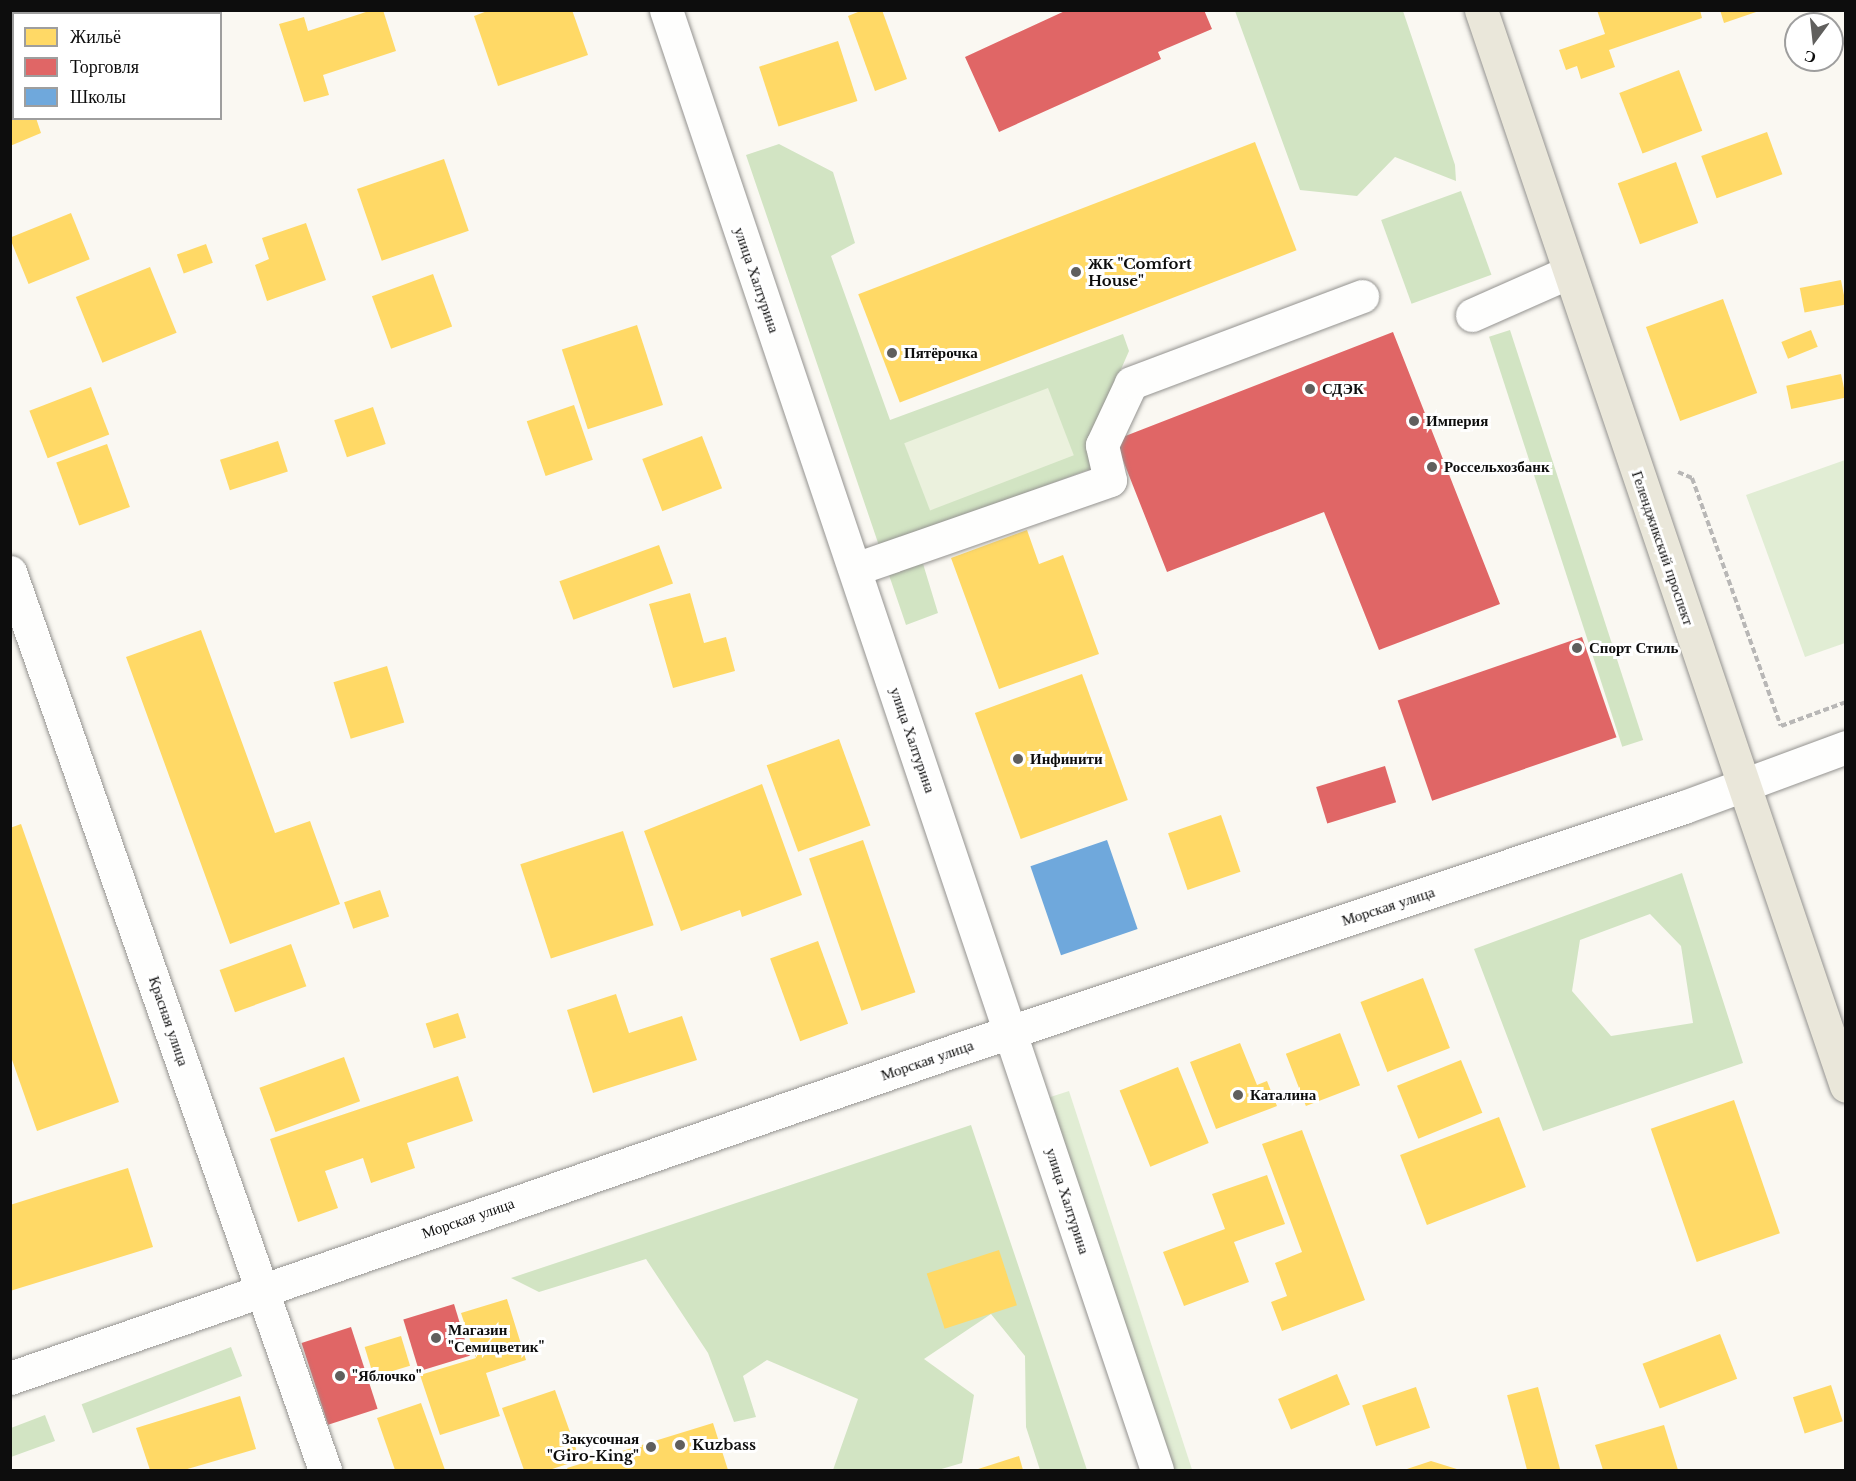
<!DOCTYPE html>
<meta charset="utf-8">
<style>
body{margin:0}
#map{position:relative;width:1856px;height:1481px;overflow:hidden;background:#faf8f2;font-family:"Libre Baskerville",serif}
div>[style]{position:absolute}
.green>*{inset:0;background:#e1edd4;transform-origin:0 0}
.forest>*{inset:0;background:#d2e4c3;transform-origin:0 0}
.pitch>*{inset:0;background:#ebf1dd;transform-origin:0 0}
.homes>*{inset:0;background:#ffd966;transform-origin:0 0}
.shops>*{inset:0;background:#e06666;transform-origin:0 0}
.schools>*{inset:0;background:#6fa8dc;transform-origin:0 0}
.path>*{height:4px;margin-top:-2px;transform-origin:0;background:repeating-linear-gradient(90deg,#b8b7b6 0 6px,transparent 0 9px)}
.roads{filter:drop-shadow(0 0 2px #949390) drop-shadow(0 0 2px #949390)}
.minor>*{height:33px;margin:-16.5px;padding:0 16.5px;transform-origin:16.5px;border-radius:16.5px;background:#fefefd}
.major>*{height:33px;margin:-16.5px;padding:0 16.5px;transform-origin:16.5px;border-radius:16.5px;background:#eae7da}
.dots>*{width:16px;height:16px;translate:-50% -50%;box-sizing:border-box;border:3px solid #fff;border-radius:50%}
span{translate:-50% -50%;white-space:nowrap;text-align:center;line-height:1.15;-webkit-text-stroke:6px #fff;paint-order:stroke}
.poi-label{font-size:15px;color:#0d0d0d;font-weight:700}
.left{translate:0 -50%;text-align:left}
.right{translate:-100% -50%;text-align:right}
.street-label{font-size:15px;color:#0d0d0d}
.frame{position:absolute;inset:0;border:12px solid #0d0d0d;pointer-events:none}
.legend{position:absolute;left:12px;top:12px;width:210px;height:108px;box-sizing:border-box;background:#fff;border:2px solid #9e9e9e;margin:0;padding:8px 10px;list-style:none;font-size:18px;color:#0d0d0d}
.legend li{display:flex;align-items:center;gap:12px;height:30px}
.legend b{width:30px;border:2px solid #9e9e9e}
.north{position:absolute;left:1784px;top:12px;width:60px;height:60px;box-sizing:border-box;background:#fff;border:2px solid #9e9e9e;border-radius:50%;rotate:195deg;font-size:16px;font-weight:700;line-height:24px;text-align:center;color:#0d0d0d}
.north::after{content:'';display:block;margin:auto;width:21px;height:27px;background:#605f5d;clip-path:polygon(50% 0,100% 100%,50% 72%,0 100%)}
</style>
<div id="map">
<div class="green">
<div style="clip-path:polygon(1845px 460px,1845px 643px,1805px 657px,1746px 495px)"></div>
<div style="left:1069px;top:1091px;width:399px;height:22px;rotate:72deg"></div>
</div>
<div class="forest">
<div style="clip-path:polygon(1235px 11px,1403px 11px,1455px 165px,1456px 181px,1395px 157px,1357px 196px,1300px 190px)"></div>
<div style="clip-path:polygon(779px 144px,833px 172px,855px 243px,831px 256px,890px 420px,1123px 334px,1129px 351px,1090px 440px,1096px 467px,914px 534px,938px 613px,906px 625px,746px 155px)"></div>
<div style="left:1461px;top:191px;width:89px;height:85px;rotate:70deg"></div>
<div style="left:1510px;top:330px;width:431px;height:22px;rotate:72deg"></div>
<div style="clip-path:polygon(evenodd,1682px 873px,1743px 1063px,1543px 1131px,1474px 949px,1682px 873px,1650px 914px,1681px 946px,1693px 1023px,1611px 1036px,1572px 991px,1580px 940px,1650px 914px)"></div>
<div style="clip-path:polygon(971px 1125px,1087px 1470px,1040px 1470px,1026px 1427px,1025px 1356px,991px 1314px,924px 1359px,974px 1395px,962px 1463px,938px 1470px,833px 1470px,858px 1399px,767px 1360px,743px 1376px,756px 1417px,734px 1422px,708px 1353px,646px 1259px,539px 1292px,511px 1278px)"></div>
<div style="left:231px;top:1347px;width:31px;height:160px;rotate:69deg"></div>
<div style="clip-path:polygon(45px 1415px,55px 1441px,11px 1457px,11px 1428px)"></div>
</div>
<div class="pitch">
<div style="left:1048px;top:388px;width:72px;height:154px;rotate:69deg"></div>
</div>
<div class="homes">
<div style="left:58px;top:10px;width:57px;height:9px"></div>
<div style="left:126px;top:10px;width:52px;height:4px"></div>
<div style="clip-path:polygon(372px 10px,383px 10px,396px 51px,323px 75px,329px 95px,304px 102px,279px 24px,304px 17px,308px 31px)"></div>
<div style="clip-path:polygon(490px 10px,572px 10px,588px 55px,498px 86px,474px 16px)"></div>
<div style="clip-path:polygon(863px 10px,882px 10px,907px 79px,875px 91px,848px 16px)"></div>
<div style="clip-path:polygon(1597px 10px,1700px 10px,1702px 18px,1609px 50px,1615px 67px,1581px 79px,1577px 66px,1566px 70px,1559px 50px,1605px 34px)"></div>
<div style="clip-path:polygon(1720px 10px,1759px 10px,1759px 11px,1724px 23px)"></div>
<div style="left:838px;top:41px;width:63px;height:83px;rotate:72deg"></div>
<div style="left:1679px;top:70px;width:65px;height:64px;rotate:69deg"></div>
<div style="clip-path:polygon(14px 95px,14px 118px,36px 118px,41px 133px,10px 146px)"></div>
<div style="left:1767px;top:132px;width:45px;height:70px;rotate:70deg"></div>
<div style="left:1255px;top:142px;width:116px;height:425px;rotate:69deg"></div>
<div style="left:444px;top:159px;width:76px;height:92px;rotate:71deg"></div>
<div style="left:1676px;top:162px;width:65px;height:62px;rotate:70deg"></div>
<div style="left:71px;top:213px;width:50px;height:66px;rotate:68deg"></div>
<div style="clip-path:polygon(306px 223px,326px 280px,267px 301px,255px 265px,269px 259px,262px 238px)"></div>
<div style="left:206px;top:244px;width:20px;height:31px;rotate:70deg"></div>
<div style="left:150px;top:267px;width:71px;height:80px;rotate:68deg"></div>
<div style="left:433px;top:274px;width:56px;height:65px;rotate:70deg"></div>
<div style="left:1841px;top:280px;width:25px;height:42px;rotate:79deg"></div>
<div style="left:1723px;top:299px;width:100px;height:82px;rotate:70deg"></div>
<div style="left:637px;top:325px;width:84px;height:79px;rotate:72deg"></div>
<div style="left:1811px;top:330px;width:18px;height:32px;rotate:68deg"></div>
<div style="left:1841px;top:374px;width:24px;height:56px;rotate:78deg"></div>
<div style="left:91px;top:387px;width:51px;height:66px;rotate:69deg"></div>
<div style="left:574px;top:405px;width:58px;height:50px;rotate:71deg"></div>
<div style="left:373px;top:407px;width:39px;height:41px;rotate:71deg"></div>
<div style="left:702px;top:436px;width:56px;height:64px;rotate:69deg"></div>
<div style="left:278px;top:441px;width:32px;height:61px;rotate:72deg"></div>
<div style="left:107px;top:444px;width:67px;height:54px;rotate:70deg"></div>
<div style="clip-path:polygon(1027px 530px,1039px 564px,1063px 555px,1099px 654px,999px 689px,951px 558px)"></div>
<div style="left:659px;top:545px;width:41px;height:106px;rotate:70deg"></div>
<div style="clip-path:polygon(690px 593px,704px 643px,726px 637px,735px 671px,673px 688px,649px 604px)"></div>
<div style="clip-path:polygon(201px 630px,275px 833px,310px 821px,340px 904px,230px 944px,126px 657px)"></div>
<div style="left:387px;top:666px;width:59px;height:56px;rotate:73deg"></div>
<div style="left:1082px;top:674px;width:134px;height:114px;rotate:70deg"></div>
<div style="left:839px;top:739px;width:92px;height:77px;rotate:70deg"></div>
<div style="clip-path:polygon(762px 784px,802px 895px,742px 917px,740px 910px,681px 931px,644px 831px)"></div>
<div style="left:1221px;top:815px;width:60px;height:56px;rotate:71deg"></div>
<div style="clip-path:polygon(21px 824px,119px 1102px,37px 1131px,10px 1054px,10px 828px)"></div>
<div style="left:623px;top:831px;width:99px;height:108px;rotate:72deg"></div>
<div style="left:863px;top:840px;width:161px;height:57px;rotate:71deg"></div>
<div style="left:380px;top:890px;width:28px;height:38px;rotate:71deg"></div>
<div style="left:818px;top:941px;width:88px;height:51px;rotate:70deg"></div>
<div style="left:291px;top:944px;width:45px;height:76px;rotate:70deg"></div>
<div style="left:1423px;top:978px;width:75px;height:67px;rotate:69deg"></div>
<div style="clip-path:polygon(616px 994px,629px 1033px,682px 1016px,697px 1060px,593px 1093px,567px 1010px)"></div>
<div style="left:458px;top:1013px;width:26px;height:34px;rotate:72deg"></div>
<div style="left:1340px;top:1033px;width:56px;height:58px;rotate:69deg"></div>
<div style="clip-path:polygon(1240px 1043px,1257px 1085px,1267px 1081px,1277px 1106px,1216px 1129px,1190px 1062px)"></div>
<div style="left:344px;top:1057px;width:47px;height:90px;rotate:70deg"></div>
<div style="left:1461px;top:1060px;width:57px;height:69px;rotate:68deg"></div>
<div style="left:1178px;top:1067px;width:82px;height:63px;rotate:68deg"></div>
<div style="clip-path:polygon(458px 1076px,473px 1121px,407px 1143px,415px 1168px,371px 1183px,363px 1158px,325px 1171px,338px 1208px,298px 1222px,270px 1139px)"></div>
<div style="left:1734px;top:1100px;width:141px;height:88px;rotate:71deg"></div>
<div style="left:1499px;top:1117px;width:75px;height:106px;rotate:69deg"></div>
<div style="clip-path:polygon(1302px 1130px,1365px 1300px,1282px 1331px,1271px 1302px,1287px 1296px,1275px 1263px,1302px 1252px,1262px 1144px)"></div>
<div style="clip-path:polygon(128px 1168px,153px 1247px,10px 1291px,10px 1205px)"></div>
<div style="clip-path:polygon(1267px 1175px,1285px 1224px,1234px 1242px,1249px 1282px,1184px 1306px,1163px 1252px,1225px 1229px,1212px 1194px)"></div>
<div style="left:999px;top:1250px;width:58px;height:76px;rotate:72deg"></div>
<div style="clip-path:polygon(507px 1299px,526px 1360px,486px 1373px,500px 1416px,440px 1435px,420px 1375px,476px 1358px,461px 1313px)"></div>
<div style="left:1720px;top:1334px;width:48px;height:83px;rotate:69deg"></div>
<div style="left:401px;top:1336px;width:31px;height:38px;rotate:73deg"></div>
<div style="left:1337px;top:1374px;width:33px;height:64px;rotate:67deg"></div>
<div style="left:1831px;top:1385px;width:38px;height:40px;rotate:72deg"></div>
<div style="left:1416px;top:1387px;width:43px;height:57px;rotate:71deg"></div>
<div style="left:1538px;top:1387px;width:86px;height:32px;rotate:75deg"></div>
<div style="clip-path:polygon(555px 1390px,580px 1460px,549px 1470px,524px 1470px,502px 1408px)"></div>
<div style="clip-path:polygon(240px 1396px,256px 1449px,184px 1470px,150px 1470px,136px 1428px)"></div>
<div style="clip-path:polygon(421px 1403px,445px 1470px,395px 1470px,377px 1418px)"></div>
<div style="clip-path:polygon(713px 1423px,728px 1470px,568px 1470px,567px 1468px)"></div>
<div style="clip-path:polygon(1664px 1425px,1678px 1470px,1603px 1470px,1595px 1445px)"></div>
<div style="clip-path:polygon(1019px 1456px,1023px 1470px,975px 1470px)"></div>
<div style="clip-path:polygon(1431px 1461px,1460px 1470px,1404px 1470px)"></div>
</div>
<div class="shops">
<div style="clip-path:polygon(1067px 10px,1204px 10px,1212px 29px,1158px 52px,1161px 59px,999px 132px,965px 57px)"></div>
<div style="clip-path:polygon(1393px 332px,1500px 604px,1379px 650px,1324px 512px,1167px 572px,1115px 440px)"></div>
<div style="left:1582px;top:637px;width:106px;height:195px;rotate:71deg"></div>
<div style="left:1385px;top:766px;width:38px;height:72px;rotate:73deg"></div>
<div style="left:454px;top:1304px;width:54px;height:53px;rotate:73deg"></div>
<div style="left:351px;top:1327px;width:86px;height:52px;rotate:72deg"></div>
</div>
<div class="schools">
<div style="left:1107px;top:840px;width:94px;height:81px;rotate:71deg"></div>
</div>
<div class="path">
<div style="left:1678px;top:472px;width:15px;rotate:23deg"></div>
<div style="left:1692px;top:478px;width:263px;rotate:70.3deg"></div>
<div style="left:1781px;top:726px;width:69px;rotate:-20.3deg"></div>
</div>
<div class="roads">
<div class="minor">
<div style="left:666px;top:10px;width:1540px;rotate:71.41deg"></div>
<div style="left:1472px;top:315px;width:106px;rotate:-23.9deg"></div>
<div style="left:855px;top:569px;width:270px;rotate:-19.2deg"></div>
<div style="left:1110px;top:480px;width:36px;rotate:-103deg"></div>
<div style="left:1102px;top:445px;width:68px;rotate:-64.9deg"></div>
<div style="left:1131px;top:383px;width:247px;rotate:-20.6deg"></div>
<div style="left:10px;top:572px;width:952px;rotate:70.67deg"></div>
<div style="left:10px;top:1378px;width:1004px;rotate:-19.12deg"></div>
<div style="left:959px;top:1049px;width:764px;rotate:-18.46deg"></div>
<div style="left:1684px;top:807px;width:173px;rotate:-20.3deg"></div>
</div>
<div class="major">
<div style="left:1481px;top:10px;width:1136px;rotate:71.26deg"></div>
</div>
</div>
<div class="dots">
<div style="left:1076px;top:272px;background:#605f5d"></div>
<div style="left:892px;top:353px;background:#605f5d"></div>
<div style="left:1310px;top:389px;background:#605f5d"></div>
<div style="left:1414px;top:421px;background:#605f5d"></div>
<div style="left:1432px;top:467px;background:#605f5d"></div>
<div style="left:1577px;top:648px;background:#605f5d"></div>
<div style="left:1018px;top:759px;background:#605f5d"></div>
<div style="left:1238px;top:1095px;background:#605f5d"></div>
<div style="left:436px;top:1338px;background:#605f5d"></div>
<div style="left:340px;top:1376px;background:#605f5d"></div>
<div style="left:680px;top:1445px;background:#605f5d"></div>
<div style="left:651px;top:1447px;background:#605f5d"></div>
</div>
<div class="poi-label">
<span class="left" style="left:1088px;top:272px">ЖК "Comfort<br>House"</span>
<span class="left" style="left:904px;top:353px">Пятёрочка</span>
<span class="left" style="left:1322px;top:389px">СДЭК</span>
<span class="left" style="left:1426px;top:421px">Империя</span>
<span class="left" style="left:1444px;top:467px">Россельхозбанк</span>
<span class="left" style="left:1589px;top:648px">Спорт Стиль</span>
<span class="left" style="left:1030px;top:759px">Инфинити</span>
<span class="left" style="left:1250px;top:1095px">Каталина</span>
<span class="left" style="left:448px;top:1338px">Магазин<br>"Семицветик"</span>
<span class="left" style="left:352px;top:1376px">"Яблочко"</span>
<span class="right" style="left:639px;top:1447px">Закусочная<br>"Giro-King"</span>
<span class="left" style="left:692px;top:1445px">Kuzbass</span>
</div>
<div class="street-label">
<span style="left:757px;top:280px;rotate:71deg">улица Халтурина</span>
<span style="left:1663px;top:548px;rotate:71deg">Геленджикский проспект</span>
<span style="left:913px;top:740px;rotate:71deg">улица Халтурина</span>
<span style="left:1388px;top:906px;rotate:-18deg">Морская улица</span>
<span style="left:169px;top:1021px;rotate:71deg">Красная улица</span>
<span style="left:927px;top:1060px;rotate:-19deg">Морская улица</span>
<span style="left:1068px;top:1201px;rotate:72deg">улица Халтурина</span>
<span style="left:468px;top:1218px;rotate:-19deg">Морская улица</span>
</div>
<div class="frame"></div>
<ul class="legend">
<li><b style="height:16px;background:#ffd966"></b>Жильё</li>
<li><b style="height:16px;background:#e06666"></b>Торговля</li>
<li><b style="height:16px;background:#6fa8dc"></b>Школы</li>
</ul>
<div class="north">С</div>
</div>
